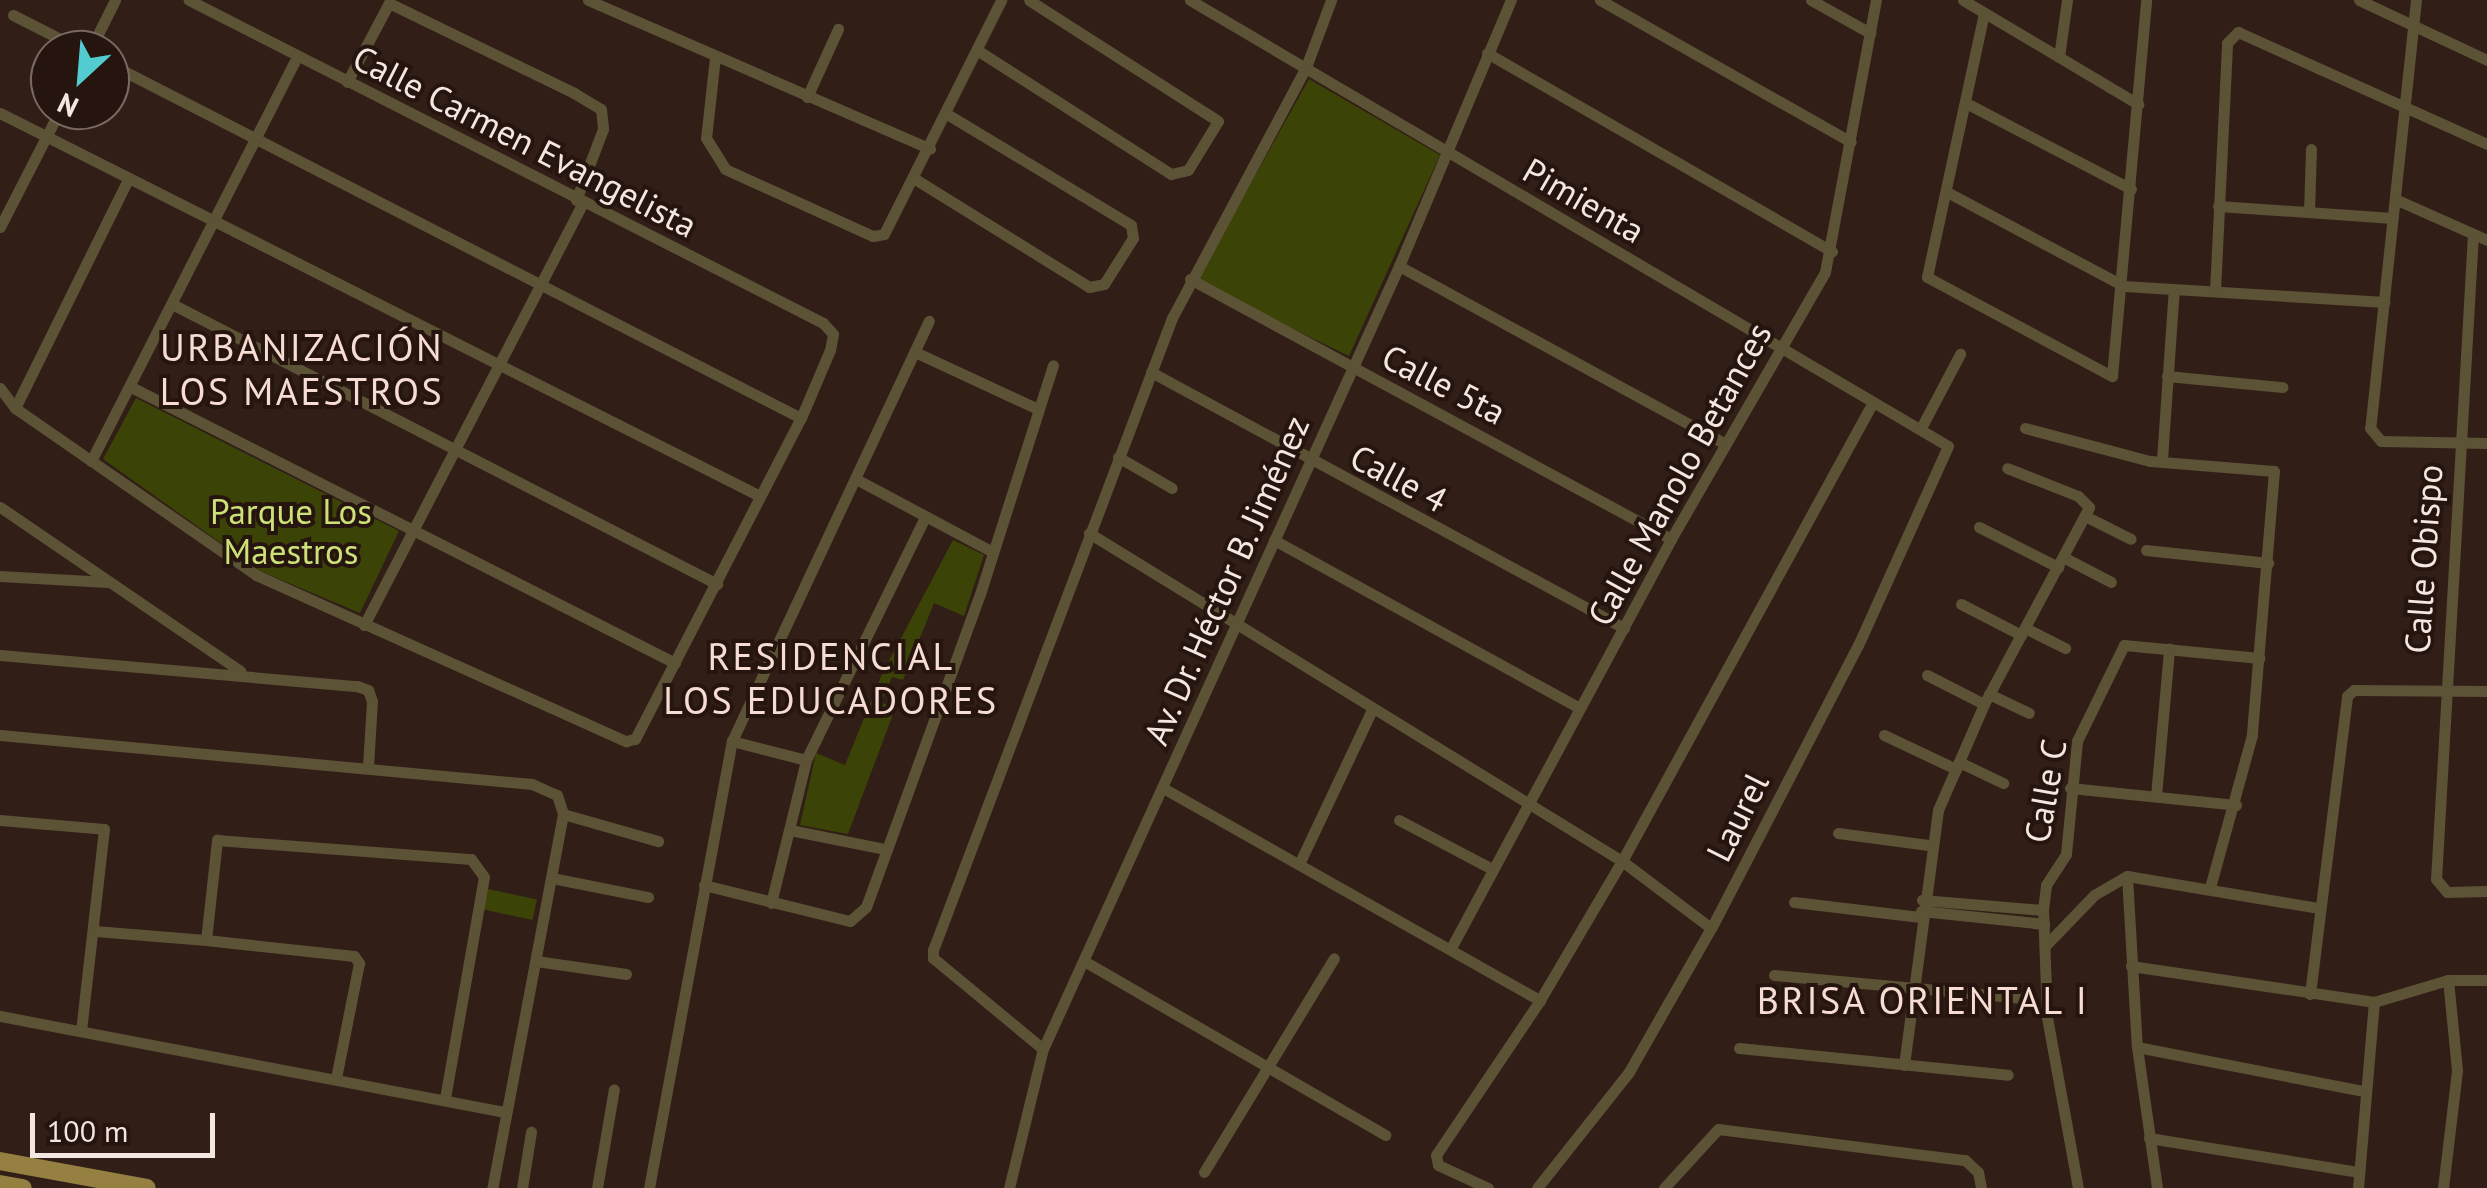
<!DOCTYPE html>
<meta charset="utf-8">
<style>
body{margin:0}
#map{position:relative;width:2487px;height:1188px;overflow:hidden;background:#311e17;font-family:"PT Sans",sans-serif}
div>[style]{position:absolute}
.green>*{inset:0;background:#3b4307;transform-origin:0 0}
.minor>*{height:11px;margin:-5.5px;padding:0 5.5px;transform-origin:5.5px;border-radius:5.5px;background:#5c5235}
.primary>*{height:18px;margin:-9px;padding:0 9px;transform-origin:9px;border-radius:9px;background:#958041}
span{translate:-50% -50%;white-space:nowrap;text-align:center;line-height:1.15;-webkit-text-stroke:8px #26150e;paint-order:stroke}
.street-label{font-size:35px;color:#f4e7e1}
.park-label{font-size:35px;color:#cde179}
.neighbourhood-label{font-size:38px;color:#f6dcd2;letter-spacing:2.5px}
.north{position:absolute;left:30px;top:30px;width:100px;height:100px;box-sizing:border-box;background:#26150e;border:2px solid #786962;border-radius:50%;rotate:206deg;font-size:28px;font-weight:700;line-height:40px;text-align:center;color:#f4e7e1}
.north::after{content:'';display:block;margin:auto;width:35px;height:45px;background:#52ccd1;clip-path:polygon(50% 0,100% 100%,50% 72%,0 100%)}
.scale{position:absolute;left:30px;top:1113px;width:185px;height:45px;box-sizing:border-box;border:5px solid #f4e7e1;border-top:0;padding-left:12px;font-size:30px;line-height:35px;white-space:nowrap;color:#f4e7e1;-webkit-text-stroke:8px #26150e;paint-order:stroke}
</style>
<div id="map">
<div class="green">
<div style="clip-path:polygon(1309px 79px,1440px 155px,1349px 356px,1196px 282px)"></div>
<div style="clip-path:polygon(136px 398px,399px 531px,360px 613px,260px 571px,103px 459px)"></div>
<div style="clip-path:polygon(953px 540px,984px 555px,964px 616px,934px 603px,903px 680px,892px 677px,881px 702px,895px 709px,848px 834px,800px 825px,816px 753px,845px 765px,882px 674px)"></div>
<div style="left:488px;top:889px;width:50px;height:21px;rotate:12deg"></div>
</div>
<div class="minor">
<div style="left:588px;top:0;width:373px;rotate:23.5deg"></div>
<div style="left:1190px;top:0;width:879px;rotate:30.47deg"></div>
<div style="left:1948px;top:446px;width:218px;rotate:114.3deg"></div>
<div style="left:1858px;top:645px;width:319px;rotate:117.4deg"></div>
<div style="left:1711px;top:928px;width:166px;rotate:119.7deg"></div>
<div style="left:1629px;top:1072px;width:148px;rotate:128.4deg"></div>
<div style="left:1600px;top:0;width:288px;rotate:29.5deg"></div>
<div style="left:1811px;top:0;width:68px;rotate:29.2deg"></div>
<div style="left:1963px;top:0;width:204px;rotate:30.7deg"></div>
<div style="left:2359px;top:0;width:141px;rotate:25.1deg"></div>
<div style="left:2416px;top:0;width:430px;rotate:96.1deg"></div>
<div style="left:2370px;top:428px;width:17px;rotate:50deg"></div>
<div style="left:2381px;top:441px;width:106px;rotate:1.1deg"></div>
<div style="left:1984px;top:13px;width:270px;rotate:102.2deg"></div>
<div style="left:1927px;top:277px;width:210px;rotate:28.2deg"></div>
<div style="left:2112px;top:376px;width:378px;rotate:-84.8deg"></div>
<div style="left:13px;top:15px;width:77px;rotate:26.9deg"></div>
<div style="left:90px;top:50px;width:56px;rotate:-63.4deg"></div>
<div style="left:977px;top:50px;width:230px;rotate:32.6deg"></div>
<div style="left:1171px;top:174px;width:17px;rotate:-13deg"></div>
<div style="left:1188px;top:170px;width:57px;rotate:-58.5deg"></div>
<div style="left:1218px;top:121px;width:224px;rotate:-147.4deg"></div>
<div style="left:1487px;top:53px;width:398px;rotate:29.9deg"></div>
<div style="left:715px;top:57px;width:81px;rotate:96.3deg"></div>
<div style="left:706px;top:138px;width:36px;rotate:58deg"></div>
<div style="left:725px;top:169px;width:162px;rotate:24.4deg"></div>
<div style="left:873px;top:236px;width:11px;rotate:-10deg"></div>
<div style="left:884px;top:234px;width:262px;rotate:-63.4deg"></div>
<div style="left:2059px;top:57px;width:58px;rotate:-82deg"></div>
<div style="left:110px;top:64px;width:776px;rotate:27.13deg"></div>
<div style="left:347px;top:82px;width:89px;rotate:-62deg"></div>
<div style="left:389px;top:3px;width:206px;rotate:25.9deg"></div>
<div style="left:574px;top:93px;width:31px;rotate:31deg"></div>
<div style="left:601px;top:109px;width:20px;rotate:84deg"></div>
<div style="left:603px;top:129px;width:76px;rotate:110.8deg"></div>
<div style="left:807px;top:97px;width:75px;rotate:-65.5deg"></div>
<div style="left:1966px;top:103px;width:186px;rotate:27.5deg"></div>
<div style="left:0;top:113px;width:851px;rotate:26.75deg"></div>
<div style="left:915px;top:179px;width:205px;rotate:31.8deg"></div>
<div style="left:1089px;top:287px;width:15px;rotate:-11deg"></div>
<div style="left:1104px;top:284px;width:54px;rotate:-57.8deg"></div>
<div style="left:1133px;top:238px;width:13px;rotate:-99deg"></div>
<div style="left:1131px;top:225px;width:215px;rotate:-148.9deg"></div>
<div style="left:1947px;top:192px;width:200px;rotate:28deg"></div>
<div style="left:2124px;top:286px;width:261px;rotate:3.5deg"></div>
<div style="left:2395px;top:199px;width:101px;rotate:24deg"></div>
<div style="left:2218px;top:206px;width:175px;rotate:3.9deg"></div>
<div style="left:2309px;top:212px;width:63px;rotate:-88.2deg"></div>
<div style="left:0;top:227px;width:131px;rotate:-62.9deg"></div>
<div style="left:2473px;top:234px;width:646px;rotate:93.28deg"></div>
<div style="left:2436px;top:879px;width:17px;rotate:50deg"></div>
<div style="left:2447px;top:892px;width:40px;rotate:-1.4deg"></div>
<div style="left:1399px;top:266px;width:372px;rotate:28.6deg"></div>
<div style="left:1190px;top:279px;width:547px;rotate:28.39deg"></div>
<div style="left:2215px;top:291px;width:248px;rotate:-87.2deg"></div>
<div style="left:2227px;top:43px;width:16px;rotate:-45deg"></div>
<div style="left:2238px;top:32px;width:273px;rotate:24.2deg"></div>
<div style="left:172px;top:304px;width:613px;rotate:27.19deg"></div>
<div style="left:915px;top:352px;width:136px;rotate:24.9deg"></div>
<div style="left:1151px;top:372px;width:538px;rotate:28.42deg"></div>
<div style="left:2167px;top:376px;width:116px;rotate:5.5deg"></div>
<div style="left:131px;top:387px;width:610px;rotate:26.9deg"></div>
<div style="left:0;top:388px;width:25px;rotate:53deg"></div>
<div style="left:15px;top:408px;width:293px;rotate:34.7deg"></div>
<div style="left:256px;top:575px;width:406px;rotate:24.2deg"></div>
<div style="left:626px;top:741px;width:9px;rotate:-13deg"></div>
<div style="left:635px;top:739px;width:361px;rotate:-62.7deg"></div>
<div style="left:801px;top:418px;width:74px;rotate:-66.9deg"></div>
<div style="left:830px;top:350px;width:16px;rotate:-79deg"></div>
<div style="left:833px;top:334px;width:15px;rotate:-132deg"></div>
<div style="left:823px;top:323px;width:712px;rotate:-153deg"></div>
<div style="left:15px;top:408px;width:255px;rotate:-63.7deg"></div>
<div style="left:1921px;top:428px;width:84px;rotate:-62.2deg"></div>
<div style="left:2025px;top:428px;width:129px;rotate:14.8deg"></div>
<div style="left:2150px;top:461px;width:124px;rotate:4.6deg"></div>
<div style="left:2274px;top:471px;width:265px;rotate:94.8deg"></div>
<div style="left:2252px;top:735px;width:159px;rotate:105.4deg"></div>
<div style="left:1118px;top:457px;width:62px;rotate:29.9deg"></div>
<div style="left:2162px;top:459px;width:170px;rotate:-86deg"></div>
<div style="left:91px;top:461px;width:454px;rotate:-63deg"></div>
<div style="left:856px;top:479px;width:155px;rotate:28.1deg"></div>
<div style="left:0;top:507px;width:291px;rotate:34.3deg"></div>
<div style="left:2085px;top:516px;width:51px;rotate:26.6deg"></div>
<div style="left:1979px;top:527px;width:89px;rotate:26.9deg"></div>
<div style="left:1089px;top:533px;width:626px;rotate:31.61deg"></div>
<div style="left:1622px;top:861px;width:111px;rotate:37deg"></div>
<div style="left:1274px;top:540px;width:348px;rotate:28.8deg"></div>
<div style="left:2146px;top:550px;width:123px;rotate:6.1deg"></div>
<div style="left:2063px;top:557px;width:54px;rotate:27.5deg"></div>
<div style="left:0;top:576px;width:107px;rotate:3.2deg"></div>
<div style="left:1961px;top:604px;width:68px;rotate:27.3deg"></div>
<div style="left:364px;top:625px;width:473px;rotate:-62.6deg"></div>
<div style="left:2025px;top:628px;width:45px;rotate:26.6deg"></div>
<div style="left:0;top:655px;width:358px;rotate:5deg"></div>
<div style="left:357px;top:686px;width:12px;rotate:20deg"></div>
<div style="left:368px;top:690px;width:12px;rotate:70deg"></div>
<div style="left:372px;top:701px;width:66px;rotate:93.5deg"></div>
<div style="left:1927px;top:675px;width:64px;rotate:27deg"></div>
<div style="left:1989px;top:694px;width:44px;rotate:25.4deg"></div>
<div style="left:0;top:735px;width:534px;rotate:5.26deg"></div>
<div style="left:532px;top:784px;width:27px;rotate:24deg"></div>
<div style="left:557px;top:795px;width:20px;rotate:72deg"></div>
<div style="left:563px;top:814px;width:381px;rotate:100.7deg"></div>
<div style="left:1884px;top:735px;width:80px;rotate:25.3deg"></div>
<div style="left:732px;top:741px;width:76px;rotate:14.4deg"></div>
<div style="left:1959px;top:762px;width:49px;rotate:25.5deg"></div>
<div style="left:1163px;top:788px;width:433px;rotate:29.4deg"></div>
<div style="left:2070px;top:788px;width:167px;rotate:5.8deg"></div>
<div style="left:2156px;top:796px;width:148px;rotate:-84.9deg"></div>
<div style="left:563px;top:814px;width:99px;rotate:15.9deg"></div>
<div style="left:0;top:820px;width:104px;rotate:4.9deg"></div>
<div style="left:104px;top:829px;width:202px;rotate:96.5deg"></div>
<div style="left:1399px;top:820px;width:105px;rotate:27.8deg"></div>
<div style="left:790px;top:830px;width:96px;rotate:11.4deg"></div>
<div style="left:1838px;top:833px;width:91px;rotate:7.6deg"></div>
<div style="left:1300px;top:862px;width:168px;rotate:-64.7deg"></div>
<div style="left:2127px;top:876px;width:171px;rotate:86.7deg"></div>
<div style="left:2137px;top:1047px;width:142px;rotate:81.9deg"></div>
<div style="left:552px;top:878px;width:98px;rotate:11.2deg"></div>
<div style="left:704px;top:885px;width:150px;rotate:13.9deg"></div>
<div style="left:850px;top:921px;width:21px;rotate:-41deg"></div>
<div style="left:866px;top:907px;width:333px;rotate:-70deg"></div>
<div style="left:980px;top:594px;width:240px;rotate:-72.3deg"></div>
<div style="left:1922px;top:900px;width:121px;rotate:4.7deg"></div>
<div style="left:1794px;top:902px;width:127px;rotate:6.8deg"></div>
<div style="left:771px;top:903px;width:147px;rotate:-76.2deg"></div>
<div style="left:806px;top:760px;width:271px;rotate:-63.9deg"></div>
<div style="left:1921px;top:911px;width:124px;rotate:6deg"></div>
<div style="left:95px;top:931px;width:111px;rotate:4.6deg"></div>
<div style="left:206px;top:940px;width:101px;rotate:-83.7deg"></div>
<div style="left:217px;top:840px;width:255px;rotate:4.3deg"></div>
<div style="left:471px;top:859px;width:22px;rotate:54deg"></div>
<div style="left:484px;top:877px;width:225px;rotate:100deg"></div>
<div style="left:206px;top:940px;width:149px;rotate:6.2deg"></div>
<div style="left:354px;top:956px;width:9px;rotate:54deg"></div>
<div style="left:359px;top:963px;width:117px;rotate:101.3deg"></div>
<div style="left:2045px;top:946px;width:71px;rotate:-46.1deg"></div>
<div style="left:2094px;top:895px;width:38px;rotate:-30deg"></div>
<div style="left:2127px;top:876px;width:195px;rotate:9.5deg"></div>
<div style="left:1451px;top:948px;width:464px;rotate:-61.7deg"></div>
<div style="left:1671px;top:539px;width:308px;rotate:-60deg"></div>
<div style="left:1825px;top:272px;width:277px;rotate:-79.4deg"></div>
<div style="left:536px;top:961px;width:91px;rotate:8.2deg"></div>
<div style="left:1084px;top:961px;width:348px;rotate:30deg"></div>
<div style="left:2131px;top:966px;width:246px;rotate:8.4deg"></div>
<div style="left:2374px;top:1002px;width:77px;rotate:-16.6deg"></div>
<div style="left:2448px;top:980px;width:39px"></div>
<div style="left:1774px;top:975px;width:250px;rotate:5.3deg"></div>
<div style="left:2310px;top:994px;width:300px;rotate:-82.9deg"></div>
<div style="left:2347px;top:696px;width:9px;rotate:-41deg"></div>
<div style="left:2354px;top:690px;width:133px;rotate:0.4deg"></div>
<div style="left:0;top:1016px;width:513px;rotate:10.78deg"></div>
<div style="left:2137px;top:1047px;width:231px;rotate:11deg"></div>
<div style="left:1739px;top:1048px;width:270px;rotate:5.7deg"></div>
<div style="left:1043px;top:1049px;width:143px;rotate:-140.4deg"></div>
<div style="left:933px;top:958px;width:8px;rotate:-90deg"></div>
<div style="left:933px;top:950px;width:676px;rotate:-69.29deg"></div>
<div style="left:1172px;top:318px;width:285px;rotate:-61.9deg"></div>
<div style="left:1306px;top:67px;width:72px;rotate:-69.5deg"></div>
<div style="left:1904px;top:1065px;width:257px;rotate:-82.4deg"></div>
<div style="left:1938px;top:810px;width:116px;rotate:-66.5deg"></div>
<div style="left:1984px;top:704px;width:223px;rotate:-61.9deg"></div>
<div style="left:2089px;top:507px;width:16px;rotate:-135deg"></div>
<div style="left:2078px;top:496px;width:76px;rotate:-158.5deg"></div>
<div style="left:2149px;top:1138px;width:213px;rotate:9.2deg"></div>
<div style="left:1204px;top:1172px;width:250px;rotate:-58.7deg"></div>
<div style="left:522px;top:1188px;width:57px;rotate:-80.9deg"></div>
<div style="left:597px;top:1188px;width:100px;rotate:-80.3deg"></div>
<div style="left:649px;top:1188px;width:455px;rotate:-79.5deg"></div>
<div style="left:732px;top:741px;width:464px;rotate:-64.9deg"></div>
<div style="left:1009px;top:1188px;width:143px;rotate:-76.3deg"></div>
<div style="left:1043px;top:1049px;width:860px;rotate:-65.55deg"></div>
<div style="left:1399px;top:266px;width:289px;rotate:-67.2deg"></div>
<div style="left:1488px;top:1188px;width:55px;rotate:-155.3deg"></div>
<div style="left:1438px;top:1165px;width:10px;rotate:-101deg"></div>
<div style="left:1436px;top:1155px;width:187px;rotate:-56.1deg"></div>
<div style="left:1540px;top:1000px;width:161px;rotate:-59.5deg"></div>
<div style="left:1622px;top:861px;width:523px;rotate:-61.33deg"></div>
<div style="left:1664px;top:1188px;width:80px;rotate:-47.5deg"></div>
<div style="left:1718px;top:1129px;width:249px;rotate:7.2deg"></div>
<div style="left:1965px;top:1160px;width:18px;rotate:43deg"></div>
<div style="left:1978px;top:1172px;width:16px;rotate:79deg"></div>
<div style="left:2078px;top:1188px;width:174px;rotate:-100.3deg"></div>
<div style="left:2047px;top:1017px;width:107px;rotate:-92.1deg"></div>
<div style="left:2043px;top:910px;width:25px;rotate:-83deg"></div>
<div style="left:2046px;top:885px;width:37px;rotate:-57deg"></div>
<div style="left:2066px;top:854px;width:114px;rotate:-84.4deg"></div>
<div style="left:2077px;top:741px;width:107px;rotate:-63.9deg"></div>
<div style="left:2124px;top:645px;width:136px;rotate:5.5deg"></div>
<div style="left:2358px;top:1188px;width:187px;rotate:-85.1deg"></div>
<div style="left:2443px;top:1188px;width:119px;rotate:-83.2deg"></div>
<div style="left:2457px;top:1070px;width:90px;rotate:-95.7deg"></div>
</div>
<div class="primary">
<div style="left:0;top:1161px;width:149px;rotate:10.4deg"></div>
<div style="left:0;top:1184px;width:23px;rotate:10deg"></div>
</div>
<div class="street-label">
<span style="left:525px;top:141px;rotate:27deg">Calle Carmen Evangelista</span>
<span style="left:1584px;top:200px;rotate:30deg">Pimienta</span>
<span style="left:1444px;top:384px;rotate:27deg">Calle 5ta</span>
<span style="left:1679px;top:474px;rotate:-61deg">Calle Manolo Betances</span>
<span style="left:1399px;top:478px;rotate:28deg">Calle 4</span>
<span style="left:2423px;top:559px;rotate:-86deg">Calle Obispo</span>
<span style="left:1226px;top:580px;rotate:-66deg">Av. Dr. Héctor B. Jiménez</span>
<span style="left:2045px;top:791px;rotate:-80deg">Calle C</span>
<span style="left:1737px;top:817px;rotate:-63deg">Laurel</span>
</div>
<div class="park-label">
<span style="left:291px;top:531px">Parque Los<br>Maestros</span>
</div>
<div class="neighbourhood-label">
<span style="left:302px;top:369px">URBANIZACIÓN<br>LOS MAESTROS</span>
<span style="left:831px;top:678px">RESIDENCIAL<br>LOS EDUCADORES</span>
<span style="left:1923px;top:1000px">BRISA ORIENTAL I</span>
</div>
<div class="north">N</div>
<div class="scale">100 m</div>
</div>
